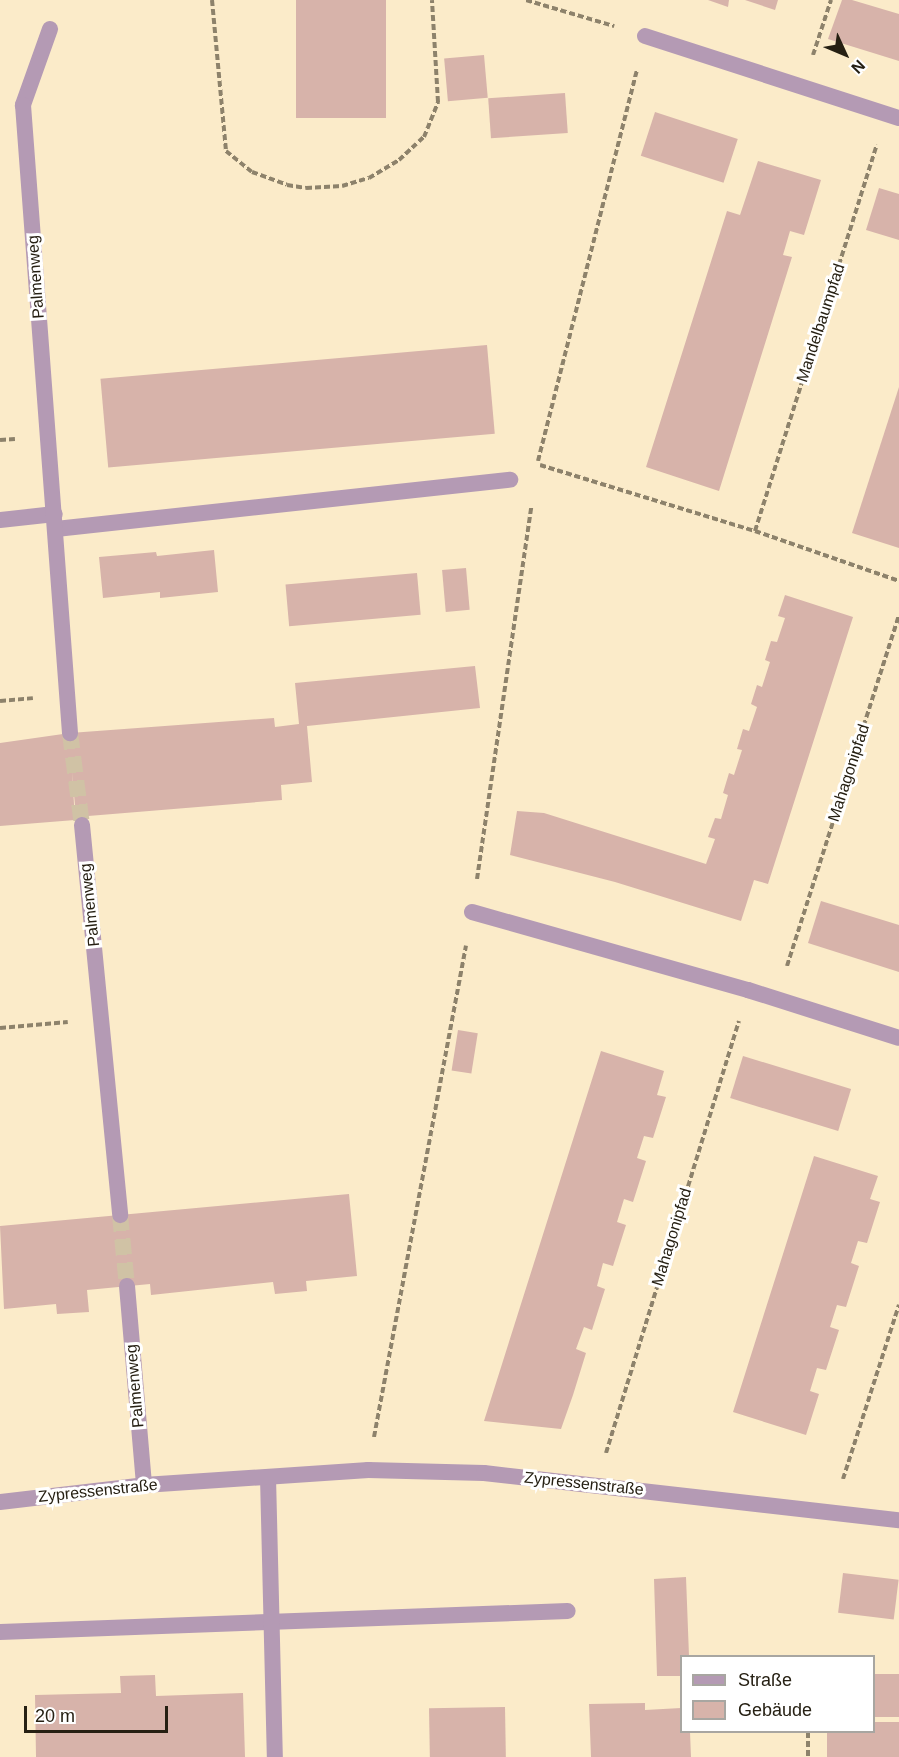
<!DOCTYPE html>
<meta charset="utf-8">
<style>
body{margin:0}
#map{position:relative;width:899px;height:1757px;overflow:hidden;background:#fbebc9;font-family:Helvetica,sans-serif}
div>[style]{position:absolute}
.building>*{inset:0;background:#d7b3aa;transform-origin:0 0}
.minor-tunnel>*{height:16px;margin-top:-8px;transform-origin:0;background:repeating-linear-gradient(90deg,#d0c2a5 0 16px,transparent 0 24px)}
.path>*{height:4px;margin-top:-2px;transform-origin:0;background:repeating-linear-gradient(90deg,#8d826b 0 6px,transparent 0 9px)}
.service>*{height:16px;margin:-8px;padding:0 8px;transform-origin:8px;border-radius:8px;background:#b49ab4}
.minor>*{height:16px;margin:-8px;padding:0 8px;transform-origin:8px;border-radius:8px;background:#b49ab4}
span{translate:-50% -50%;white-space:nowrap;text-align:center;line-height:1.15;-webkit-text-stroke:6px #fff;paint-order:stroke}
.street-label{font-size:16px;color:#262013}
.legend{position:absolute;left:680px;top:1655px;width:195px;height:78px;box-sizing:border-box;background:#fff;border:2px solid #a8a6a1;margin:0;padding:8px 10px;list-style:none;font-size:18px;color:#262013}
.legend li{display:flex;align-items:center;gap:12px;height:30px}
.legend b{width:30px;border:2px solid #a8a6a1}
.north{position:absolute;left:815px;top:24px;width:60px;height:60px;-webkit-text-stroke:4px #fff;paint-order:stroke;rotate:134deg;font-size:16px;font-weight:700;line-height:24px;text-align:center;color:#262013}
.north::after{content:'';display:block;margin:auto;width:21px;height:27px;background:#262013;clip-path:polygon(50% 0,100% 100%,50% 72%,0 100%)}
.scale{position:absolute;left:24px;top:1706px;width:144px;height:27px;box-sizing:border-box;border:3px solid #262013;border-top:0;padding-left:8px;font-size:18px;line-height:21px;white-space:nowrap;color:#262013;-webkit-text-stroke:4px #fff;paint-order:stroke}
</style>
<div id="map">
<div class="building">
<div style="left:296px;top:0;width:90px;height:118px"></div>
<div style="clip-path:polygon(708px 0,729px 0,728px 7px)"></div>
<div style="clip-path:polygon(745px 0,778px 0,775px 10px)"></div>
<div style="clip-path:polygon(842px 0,852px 0,899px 14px,899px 61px,828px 39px)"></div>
<div style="left:484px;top:55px;width:43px;height:40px;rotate:85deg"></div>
<div style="left:565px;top:93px;width:40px;height:77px;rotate:86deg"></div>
<div style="left:655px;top:112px;width:87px;height:46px;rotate:18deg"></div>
<div style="clip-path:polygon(758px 161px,821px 180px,804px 235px,790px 231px,783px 255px,792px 257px,719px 491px,646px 467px,727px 211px,740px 215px)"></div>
<div style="clip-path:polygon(879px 188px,899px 194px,899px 240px,866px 230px)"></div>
<div style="left:487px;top:345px;width:89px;height:388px;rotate:85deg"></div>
<div style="clip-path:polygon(899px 387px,899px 548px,852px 533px)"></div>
<div style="clip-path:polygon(214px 550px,218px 592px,160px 598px,160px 592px,103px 598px,99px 557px,156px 552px,157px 556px)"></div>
<div style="left:466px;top:568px;width:42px;height:24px;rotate:85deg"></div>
<div style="left:417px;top:573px;width:42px;height:132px;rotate:85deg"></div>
<div style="clip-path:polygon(785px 595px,853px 617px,768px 884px,754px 880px,741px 921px,615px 882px,510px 855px,517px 811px,544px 813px,706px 864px,715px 839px,708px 837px,715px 818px,721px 819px,728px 795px,723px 793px,729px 773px,734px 775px,742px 750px,737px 749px,743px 729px,749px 731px,757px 707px,751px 704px,757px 685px,762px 687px,770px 662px,765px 660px,771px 641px,777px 642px,785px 618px,778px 616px)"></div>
<div style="clip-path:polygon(475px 666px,480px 708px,307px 726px,312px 782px,281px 785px,282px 800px,76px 817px,72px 772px,75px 820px,0 826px,0 743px,70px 733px,274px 718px,275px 727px,299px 724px,295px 683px)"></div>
<div style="clip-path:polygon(821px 901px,899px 925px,899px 972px,808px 943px)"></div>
<div style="left:458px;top:1030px;width:20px;height:41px;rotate:9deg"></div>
<div style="clip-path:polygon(601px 1051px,664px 1071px,657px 1095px,666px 1097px,653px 1138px,644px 1136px,637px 1158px,646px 1161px,633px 1202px,624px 1199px,617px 1222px,626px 1225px,613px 1266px,603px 1263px,597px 1286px,605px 1289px,592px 1330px,584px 1327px,576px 1349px,586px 1353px,573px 1395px,561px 1429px,484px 1421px)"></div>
<div style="left:743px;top:1056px;width:113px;height:44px;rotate:17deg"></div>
<div style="clip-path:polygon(814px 1156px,878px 1176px,870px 1199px,880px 1202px,867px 1243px,858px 1241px,851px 1263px,859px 1266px,846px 1307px,837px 1305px,830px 1327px,839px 1330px,826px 1370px,817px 1368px,810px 1391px,819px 1394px,806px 1435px,733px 1412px)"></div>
<div style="clip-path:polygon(349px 1194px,357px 1276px,306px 1281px,307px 1291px,275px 1294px,273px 1282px,151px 1295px,150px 1284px,87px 1290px,89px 1312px,57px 1314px,56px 1304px,4px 1309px,0 1226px)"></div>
<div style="left:843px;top:1573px;width:56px;height:40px;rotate:7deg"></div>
<div style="clip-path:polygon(686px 1577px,689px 1656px,681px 1656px,681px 1676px,657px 1676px,654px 1579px)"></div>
<div style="left:874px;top:1674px;width:25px;height:43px"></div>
<div style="clip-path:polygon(155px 1675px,156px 1696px,243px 1693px,245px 1757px,36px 1757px,35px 1695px,121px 1693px,120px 1676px)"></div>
<div style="clip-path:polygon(645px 1703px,645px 1710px,681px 1708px,681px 1731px,690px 1732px,691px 1757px,591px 1757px,589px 1704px)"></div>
<div style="left:505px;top:1707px;width:50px;height:76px;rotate:89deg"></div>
<div style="clip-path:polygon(874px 1722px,899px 1722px,899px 1757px,827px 1757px,827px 1732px,874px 1732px)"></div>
</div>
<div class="minor-tunnel">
<div style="left:70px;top:733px;width:93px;rotate:82.6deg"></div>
<div style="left:120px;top:1215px;width:71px;rotate:84.4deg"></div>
</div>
<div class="path">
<div style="left:212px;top:0;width:152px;rotate:84.7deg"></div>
<div style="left:226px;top:151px;width:33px;rotate:39deg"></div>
<div style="left:252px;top:172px;width:37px;rotate:20deg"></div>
<div style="left:287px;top:185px;width:19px;rotate:9deg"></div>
<div style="left:306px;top:188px;width:36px;rotate:-3deg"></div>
<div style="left:342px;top:186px;width:28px;rotate:-17deg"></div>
<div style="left:369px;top:178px;width:35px;rotate:-31deg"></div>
<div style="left:399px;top:160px;width:34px;rotate:-43deg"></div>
<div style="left:424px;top:137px;width:38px;rotate:-68deg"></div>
<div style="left:438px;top:102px;width:102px;rotate:-93.4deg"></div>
<div style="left:526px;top:0;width:92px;rotate:16.5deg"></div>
<div style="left:813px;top:55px;width:58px;rotate:-71.9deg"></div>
<div style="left:0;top:440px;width:15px;rotate:-4deg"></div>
<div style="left:538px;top:461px;width:403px;rotate:-75.8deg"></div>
<div style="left:540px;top:465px;width:225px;rotate:17.1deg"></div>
<div style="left:755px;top:531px;width:152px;rotate:19.1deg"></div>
<div style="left:755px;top:531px;width:405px;rotate:-72.5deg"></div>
<div style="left:0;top:701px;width:33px;rotate:-5deg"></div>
<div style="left:477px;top:879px;width:376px;rotate:-81.7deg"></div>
<div style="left:787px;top:966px;width:367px;rotate:-72.3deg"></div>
<div style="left:0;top:1028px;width:68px;rotate:-5deg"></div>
<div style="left:374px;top:1437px;width:500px;rotate:-79.4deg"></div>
<div style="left:606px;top:1453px;width:452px;rotate:-72.9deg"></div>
<div style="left:843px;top:1479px;width:183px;rotate:-72.2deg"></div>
<div style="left:808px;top:1732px;width:25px;rotate:90deg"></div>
</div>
<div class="service">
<div style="left:0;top:520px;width:55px;rotate:-6.2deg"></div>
<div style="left:56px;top:529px;width:457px;rotate:-6.2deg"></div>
<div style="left:0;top:1632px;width:568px;rotate:-2.12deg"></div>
</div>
<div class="minor">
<div style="left:50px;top:29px;width:81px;rotate:109.6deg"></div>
<div style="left:23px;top:105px;width:630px;rotate:85.72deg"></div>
<div style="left:645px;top:36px;width:267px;rotate:17.9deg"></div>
<div style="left:82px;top:825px;width:392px;rotate:84.4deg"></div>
<div style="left:472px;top:912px;width:287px;rotate:15.8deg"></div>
<div style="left:748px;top:990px;width:158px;rotate:17.6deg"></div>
<div style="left:127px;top:1286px;width:200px;rotate:85.1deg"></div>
<div style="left:268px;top:1477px;width:280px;rotate:88.6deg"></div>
<div style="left:0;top:1502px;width:145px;rotate:-6.7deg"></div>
<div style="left:144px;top:1485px;width:225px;rotate:-3.8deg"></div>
<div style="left:368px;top:1470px;width:116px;rotate:1.5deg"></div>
<div style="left:484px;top:1473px;width:418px;rotate:6.5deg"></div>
</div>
<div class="street-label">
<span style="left:36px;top:277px;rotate:-94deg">Palmenweg</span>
<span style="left:821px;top:323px;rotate:-72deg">Mandelbaumpfad</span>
<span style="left:849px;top:773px;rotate:-72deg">Mahagonipfad</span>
<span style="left:90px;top:905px;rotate:-96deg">Palmenweg</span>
<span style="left:672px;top:1237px;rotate:-73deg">Mahagonipfad</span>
<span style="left:135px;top:1386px;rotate:-95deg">Palmenweg</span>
<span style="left:584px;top:1484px;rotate:6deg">Zypressenstraße</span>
<span style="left:98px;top:1491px;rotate:-6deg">Zypressenstraße</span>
</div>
<ul class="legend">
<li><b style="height:8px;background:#b49ab4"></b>Straße</li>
<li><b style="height:16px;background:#d7b3aa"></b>Gebäude</li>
</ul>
<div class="north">N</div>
<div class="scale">20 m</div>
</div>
